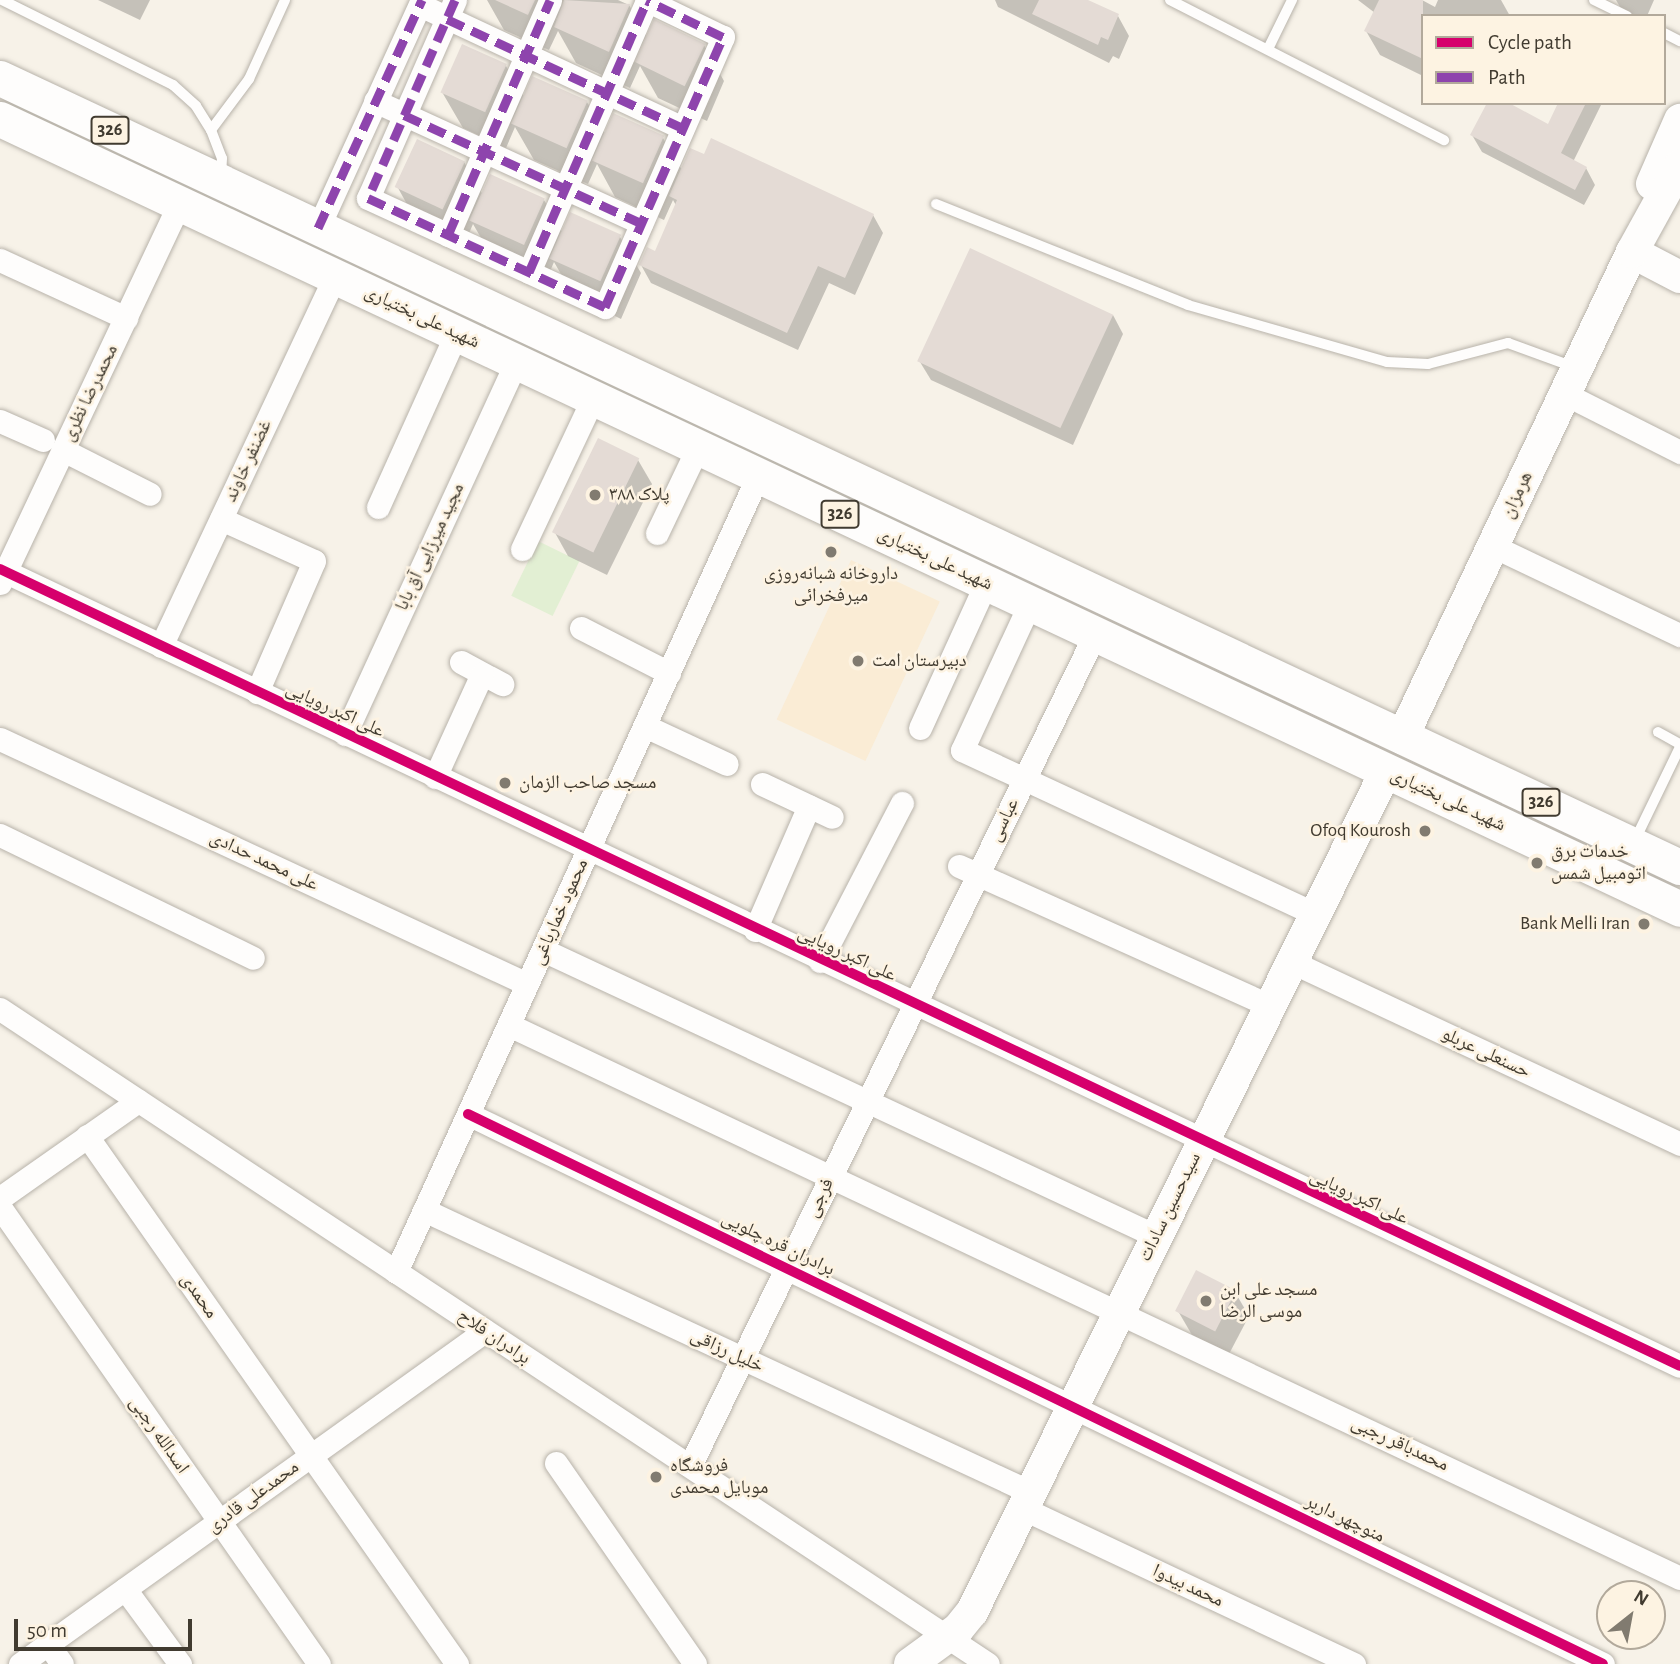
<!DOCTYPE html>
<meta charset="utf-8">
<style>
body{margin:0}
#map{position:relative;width:1680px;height:1664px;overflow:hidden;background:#f7f2e8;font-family:"Alegreya Sans","Noto Naskh Arabic",sans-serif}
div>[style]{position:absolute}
.built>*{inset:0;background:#faecd5;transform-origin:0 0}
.green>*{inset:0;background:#e2efd3;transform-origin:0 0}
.shadow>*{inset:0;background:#0003}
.building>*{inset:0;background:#e4dbd5;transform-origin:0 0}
.roads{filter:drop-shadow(0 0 2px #b8b3aa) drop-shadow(0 0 2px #b8b3aa)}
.lane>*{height:10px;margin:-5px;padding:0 5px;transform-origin:5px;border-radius:5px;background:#fefdfc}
.street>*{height:23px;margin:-11.5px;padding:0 11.5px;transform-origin:11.5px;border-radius:11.5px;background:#fefdfc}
.secondary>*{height:32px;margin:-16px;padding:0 16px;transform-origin:16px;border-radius:16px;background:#fefdfc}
.primary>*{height:35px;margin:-17.5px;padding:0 17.5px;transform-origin:17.5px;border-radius:17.5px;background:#fefdfc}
.quiet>*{height:9px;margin-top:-4.5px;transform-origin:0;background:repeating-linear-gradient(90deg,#8e44ad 0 18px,transparent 0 27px)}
.cycleway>*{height:10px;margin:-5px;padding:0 5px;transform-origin:5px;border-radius:5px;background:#d6006c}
.dots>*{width:19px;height:19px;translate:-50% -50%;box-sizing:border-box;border:4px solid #fdf3e2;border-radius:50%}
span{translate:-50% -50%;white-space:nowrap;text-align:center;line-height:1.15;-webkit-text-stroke:5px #fdf3e2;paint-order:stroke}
.shield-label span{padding:2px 5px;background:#fdf3e2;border:2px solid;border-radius:5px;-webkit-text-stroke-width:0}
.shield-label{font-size:18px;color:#413b30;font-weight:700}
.street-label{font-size:19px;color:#413b30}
.poi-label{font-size:19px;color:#413b30}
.left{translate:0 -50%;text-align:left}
.right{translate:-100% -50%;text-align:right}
.legend{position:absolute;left:1421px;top:14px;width:245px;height:91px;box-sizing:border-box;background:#fdf3e2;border:2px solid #b2a99b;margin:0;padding:9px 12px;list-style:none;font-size:21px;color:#413b30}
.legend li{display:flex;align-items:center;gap:14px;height:35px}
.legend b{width:35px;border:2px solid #b2a99b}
.north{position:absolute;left:1596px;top:1580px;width:70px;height:70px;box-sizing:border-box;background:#fdf3e2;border:2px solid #b2a99b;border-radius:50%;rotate:31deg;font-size:19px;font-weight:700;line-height:28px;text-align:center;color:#413b30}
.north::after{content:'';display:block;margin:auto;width:24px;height:32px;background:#817b70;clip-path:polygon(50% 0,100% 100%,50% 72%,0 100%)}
.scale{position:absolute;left:14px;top:1619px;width:178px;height:32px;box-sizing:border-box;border:4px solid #413b30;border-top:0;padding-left:9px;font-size:21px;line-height:24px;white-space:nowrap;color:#413b30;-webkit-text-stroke:5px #fdf3e2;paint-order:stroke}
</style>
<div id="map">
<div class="built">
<div style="left:851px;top:560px;width:98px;height:176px;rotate:25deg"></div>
</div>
<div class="green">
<div style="left:538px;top:541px;width:46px;height:61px;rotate:26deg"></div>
</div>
<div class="shadow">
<div style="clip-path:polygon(98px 0,150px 0,140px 20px)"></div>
<div style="clip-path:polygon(487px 0,545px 0,557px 20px,549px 0,618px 0,629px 5px,648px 38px,704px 45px,724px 81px,707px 121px,658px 98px,640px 66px,630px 88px,576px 63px,558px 31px,549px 50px,504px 30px)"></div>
<div style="clip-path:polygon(995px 0,1084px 0,1118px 16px,1129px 36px,1119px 59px,1113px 56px,1109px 63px,998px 7px)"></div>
<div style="clip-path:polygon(1358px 0,1422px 0,1435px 7px,1438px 0,1501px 0,1510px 16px,1423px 16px,1423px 76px,1380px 55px,1366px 31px,1375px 13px)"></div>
<div style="clip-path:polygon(1616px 0,1654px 0,1647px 16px,1624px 14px)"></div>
<div style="clip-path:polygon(506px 66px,525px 98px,587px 102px,606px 135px,663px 138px,682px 170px,873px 215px,883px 233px,855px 295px,829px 283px,798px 350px,651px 283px,641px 265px,656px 253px,677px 207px,673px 200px,664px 220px,615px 197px,597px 164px,588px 184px,534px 160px,515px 127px,506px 148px,463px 128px,442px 92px)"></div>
<div style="clip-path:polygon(1560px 103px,1602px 103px,1573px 162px,1586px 168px,1595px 185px,1584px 205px,1482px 152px,1472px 135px,1548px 126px)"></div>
<div style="clip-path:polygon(464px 162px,483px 195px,544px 200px,563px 233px,620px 237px,641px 273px,621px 319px,573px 295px,554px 262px,545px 283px,492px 257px,473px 224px,464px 245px,418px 224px,398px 188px)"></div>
<div style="clip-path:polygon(1113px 315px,1123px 334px,1073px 445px,931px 380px,920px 362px)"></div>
<div style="clip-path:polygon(638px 460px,652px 484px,607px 575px,568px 556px,554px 531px)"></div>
<div style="clip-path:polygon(1235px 1292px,1249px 1316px,1229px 1354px,1192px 1335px,1178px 1311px)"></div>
</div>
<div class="building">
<div style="clip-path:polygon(495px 0,535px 0,528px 15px)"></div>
<div style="clip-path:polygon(564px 0,630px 4px,609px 52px,554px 27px)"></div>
<div style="clip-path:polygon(1039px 0,1088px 0,1119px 14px,1108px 40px,1101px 37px,1098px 45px,1032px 14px)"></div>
<div style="clip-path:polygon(1379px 0,1423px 0,1423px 59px,1364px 31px)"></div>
<div style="left:654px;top:19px;width:57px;height:47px;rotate:26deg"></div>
<div style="left:462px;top:44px;width:49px;height:53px;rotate:24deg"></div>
<div style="left:532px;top:76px;width:61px;height:52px;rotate:24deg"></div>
<div style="clip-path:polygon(1487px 103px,1509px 103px,1548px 124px,1558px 103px,1586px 103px,1561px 153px,1587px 167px,1575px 190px,1470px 135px)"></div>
<div style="left:613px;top:113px;width:56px;height:52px;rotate:24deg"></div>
<div style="clip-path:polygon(711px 138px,874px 214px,845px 278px,818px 266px,787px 333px,639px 265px,647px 247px,655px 251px,677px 200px,669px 196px,690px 148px,704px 154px)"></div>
<div style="left:417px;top:139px;width:53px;height:53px;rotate:25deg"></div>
<div style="left:490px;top:174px;width:60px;height:51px;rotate:24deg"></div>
<div style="left:570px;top:212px;width:56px;height:51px;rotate:24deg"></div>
<div style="left:970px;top:248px;width:158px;height:125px;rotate:25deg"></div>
<div style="left:598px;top:438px;width:46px;height:105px;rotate:26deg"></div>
<div style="left:1196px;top:1270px;width:45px;height:46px;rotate:27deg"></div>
</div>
<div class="roads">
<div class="lane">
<div style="left:2px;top:0;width:191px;rotate:26.4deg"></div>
<div style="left:173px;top:85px;width:31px;rotate:42deg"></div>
<div style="left:196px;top:106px;width:28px;rotate:58deg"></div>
<div style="left:211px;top:130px;width:30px;rotate:69deg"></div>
<div style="left:222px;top:158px;width:18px;rotate:93deg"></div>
<div style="left:1170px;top:0;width:308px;rotate:27.1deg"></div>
<div style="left:1594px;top:0;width:37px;rotate:26deg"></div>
<div style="left:1664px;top:33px;width:18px;rotate:27deg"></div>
<div style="left:1268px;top:49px;width:55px;rotate:-63.9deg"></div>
<div style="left:211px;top:130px;width:64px;rotate:-53.3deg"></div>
<div style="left:249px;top:79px;width:87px;rotate:-65.5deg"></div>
<div style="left:936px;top:204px;width:271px;rotate:21.8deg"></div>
<div style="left:1188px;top:305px;width:207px;rotate:16deg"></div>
<div style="left:1387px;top:362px;width:41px;rotate:2.8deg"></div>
<div style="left:1428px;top:364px;width:83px;rotate:-14.7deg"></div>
<div style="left:1508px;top:343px;width:70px;rotate:20deg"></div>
<div style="left:1658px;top:732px;width:25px;rotate:29deg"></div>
<div style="left:1634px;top:842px;width:106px;rotate:-64.2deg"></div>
</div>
<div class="street">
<div style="left:455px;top:0;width:216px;rotate:113.7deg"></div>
<div style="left:368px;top:198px;width:261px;rotate:24.7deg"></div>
<div style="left:605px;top:307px;width:295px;rotate:-66.4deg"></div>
<div style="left:723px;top:37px;width:85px;rotate:-154.3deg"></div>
<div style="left:420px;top:5px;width:290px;rotate:25.1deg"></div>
<div style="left:375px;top:101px;width:293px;rotate:24.6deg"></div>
<div style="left:318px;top:228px;width:251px;rotate:-65.5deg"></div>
<div style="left:448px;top:235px;width:256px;rotate:-66.5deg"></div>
<div style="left:0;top:260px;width:139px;rotate:24.7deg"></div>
<div style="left:529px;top:272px;width:296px;rotate:-66.5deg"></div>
<div style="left:1565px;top:394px;width:129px;rotate:26.8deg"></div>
<div style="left:0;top:421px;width:47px;rotate:23.8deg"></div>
<div style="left:63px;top:450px;width:97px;rotate:26.8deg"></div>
<div style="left:378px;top:507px;width:190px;rotate:-65.7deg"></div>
<div style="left:221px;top:519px;width:102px;rotate:24.3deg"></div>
<div style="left:314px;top:561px;width:143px;rotate:113.5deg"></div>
<div style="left:657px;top:533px;width:95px;rotate:-64.5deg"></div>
<div style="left:1493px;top:546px;width:207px;rotate:25.5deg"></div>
<div style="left:522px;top:549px;width:167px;rotate:-64.8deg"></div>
<div style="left:0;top:569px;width:1859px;rotate:25.38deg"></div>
<div style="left:0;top:583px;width:420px;rotate:-64.7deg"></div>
<div style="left:1030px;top:603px;width:162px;rotate:114.8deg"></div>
<div style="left:962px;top:750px;width:390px;rotate:24.9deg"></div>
<div style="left:581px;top:628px;width:99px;rotate:27.1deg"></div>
<div style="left:161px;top:646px;width:409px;rotate:-64.8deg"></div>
<div style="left:461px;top:662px;width:47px;rotate:28.2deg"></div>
<div style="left:645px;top:726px;width:90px;rotate:24.9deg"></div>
<div style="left:920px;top:728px;width:159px;rotate:-65.5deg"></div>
<div style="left:345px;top:734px;width:409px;rotate:-65.3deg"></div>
<div style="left:0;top:739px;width:581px;rotate:24.93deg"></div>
<div style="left:435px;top:777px;width:113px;rotate:-65.5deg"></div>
<div style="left:762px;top:784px;width:77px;rotate:25.2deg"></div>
<div style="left:0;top:835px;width:281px;rotate:25.9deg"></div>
<div style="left:959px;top:866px;width:341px;rotate:24.2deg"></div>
<div style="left:755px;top:930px;width:135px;rotate:-66.5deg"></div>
<div style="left:543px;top:950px;width:676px;rotate:25.01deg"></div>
<div style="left:820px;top:961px;width:178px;rotate:-62.6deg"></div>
<div style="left:1292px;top:962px;width:429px;rotate:25.1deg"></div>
<div style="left:0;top:1009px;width:1185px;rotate:33.54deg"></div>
<div style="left:509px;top:1025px;width:1295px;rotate:25.28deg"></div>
<div style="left:468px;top:1114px;width:1261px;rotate:25.85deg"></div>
<div style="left:87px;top:1136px;width:645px;rotate:54.98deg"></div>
<div style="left:0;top:1198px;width:169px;rotate:-35.1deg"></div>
<div style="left:0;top:1207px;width:557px;rotate:55.08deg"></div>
<div style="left:424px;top:1210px;width:668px;rotate:24.95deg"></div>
<div style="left:396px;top:1272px;width:874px;rotate:-65.55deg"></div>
<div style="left:556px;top:1463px;width:244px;rotate:55.3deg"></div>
<div style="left:690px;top:1466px;width:925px;rotate:-64.04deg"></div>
<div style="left:1022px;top:1508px;width:367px;rotate:25.2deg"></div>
<div style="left:125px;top:1589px;width:93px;rotate:53.7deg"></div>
<div style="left:48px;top:1644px;width:24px;rotate:55deg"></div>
<div style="left:20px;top:1664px;width:572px;rotate:-35.61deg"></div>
</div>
<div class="secondary">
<div style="left:1652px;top:184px;width:70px;rotate:-66.4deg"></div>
<div style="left:1632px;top:252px;width:54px;rotate:27.5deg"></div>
<div style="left:1402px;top:738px;width:538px;rotate:-64.67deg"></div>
<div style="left:1632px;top:252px;width:99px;rotate:-61.1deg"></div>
<div style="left:910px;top:1664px;width:59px;rotate:-36.1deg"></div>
<div style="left:958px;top:1629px;width:22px;rotate:-51deg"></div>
<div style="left:972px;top:1612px;width:937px;rotate:-63.79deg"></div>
</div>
<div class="primary">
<div style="left:0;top:78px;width:1856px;rotate:25.16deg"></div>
<div style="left:0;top:119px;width:1856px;rotate:25.18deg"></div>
</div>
</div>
<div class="quiet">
<div style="left:455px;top:0;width:216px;rotate:113.7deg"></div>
<div style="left:368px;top:198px;width:261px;rotate:24.7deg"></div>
<div style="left:605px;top:307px;width:295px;rotate:-66.4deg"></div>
<div style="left:723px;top:37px;width:85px;rotate:-154.3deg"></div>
<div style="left:447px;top:19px;width:260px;rotate:24.8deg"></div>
<div style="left:404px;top:115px;width:260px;rotate:24.5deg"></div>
<div style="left:318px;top:228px;width:251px;rotate:-65.5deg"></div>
<div style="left:448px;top:235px;width:256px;rotate:-66.5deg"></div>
<div style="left:529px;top:272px;width:296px;rotate:-66.5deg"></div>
</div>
<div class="cycleway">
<div style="left:0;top:569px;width:1859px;rotate:25.38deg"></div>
<div style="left:468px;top:1114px;width:1261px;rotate:25.85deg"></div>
</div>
<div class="dots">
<div style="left:595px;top:495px;background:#817b70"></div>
<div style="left:831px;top:552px;background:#817b70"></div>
<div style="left:858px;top:661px;background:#817b70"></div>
<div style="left:505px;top:783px;background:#817b70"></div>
<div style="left:1425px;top:831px;background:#817b70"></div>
<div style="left:1537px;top:863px;background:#817b70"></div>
<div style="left:1644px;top:924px;background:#817b70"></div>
<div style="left:1206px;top:1301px;background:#817b70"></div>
<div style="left:656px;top:1477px;background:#817b70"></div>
</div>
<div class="shield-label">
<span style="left:110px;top:130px">326</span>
<span style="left:840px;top:514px">326</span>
<span style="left:1541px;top:802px">326</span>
</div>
<div class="street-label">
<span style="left:422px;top:317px;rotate:25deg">شهید علی بختیاری</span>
<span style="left:90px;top:393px;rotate:-64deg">محمدرضا نظری</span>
<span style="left:248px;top:461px;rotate:-65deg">غضنفر خاوند</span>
<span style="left:1517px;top:495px;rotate:-65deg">هرمزان</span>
<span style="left:430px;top:547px;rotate:-65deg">مجید میرزایی آق بابا</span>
<span style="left:935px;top:559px;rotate:25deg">شهید علی بختیاری</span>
<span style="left:335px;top:710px;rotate:25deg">علی اکبر رویایی</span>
<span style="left:1448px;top:800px;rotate:25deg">شهید علی بختیاری</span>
<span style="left:1004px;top:820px;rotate:-64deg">عباسی</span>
<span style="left:264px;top:861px;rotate:25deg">علی محمد حدادی</span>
<span style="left:560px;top:912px;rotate:-66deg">محمود خمارباغی</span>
<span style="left:847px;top:954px;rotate:25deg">علی اکبر رویایی</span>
<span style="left:1486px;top:1053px;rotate:25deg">حسنعلی عربلو</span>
<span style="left:1359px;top:1197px;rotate:25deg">علی اکبر رویایی</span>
<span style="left:820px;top:1198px;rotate:-64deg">فرجی</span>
<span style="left:1170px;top:1207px;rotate:-64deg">سیدحسین سادات</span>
<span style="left:778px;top:1244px;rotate:26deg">برادران قره چلویی</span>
<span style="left:199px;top:1296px;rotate:55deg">محمدی</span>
<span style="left:494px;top:1337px;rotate:34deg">برادران فلاح</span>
<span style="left:727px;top:1351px;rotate:25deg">خلیل رزاقی</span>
<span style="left:159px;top:1435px;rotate:55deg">اسدالله رجبی</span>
<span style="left:1400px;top:1444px;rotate:25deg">محمدباقر رجبی</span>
<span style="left:253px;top:1497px;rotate:-36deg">محمدعلی قادری</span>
<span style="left:1345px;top:1519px;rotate:26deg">منوچهر داربر</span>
<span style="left:1188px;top:1586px;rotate:25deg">محمد بیدوا</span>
</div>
<div class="poi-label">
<span class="left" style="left:609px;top:495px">پلاک ۳۸۸</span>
<span style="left:831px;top:585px">داروخانه شبانه‌روزی<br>میرفخرائی</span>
<span class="left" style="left:872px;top:661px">دبیرستان امت</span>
<span class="left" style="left:519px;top:783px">مسجد صاحب الزمان</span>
<span class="right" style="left:1411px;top:831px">Ofoq Kourosh</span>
<span class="left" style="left:1551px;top:863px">خدمات برق<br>اتومبیل شمس</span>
<span class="right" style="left:1630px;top:924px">Bank Melli Iran</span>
<span class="left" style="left:1220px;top:1301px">مسجد علی ابن<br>موسی الرضا</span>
<span class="left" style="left:670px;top:1477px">فروشگاه<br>موبایل محمدی</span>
</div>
<ul class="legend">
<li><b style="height:9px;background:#d6006c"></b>Cycle path</li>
<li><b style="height:9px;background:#8e44ad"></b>Path</li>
</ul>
<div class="north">N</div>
<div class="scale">50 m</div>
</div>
